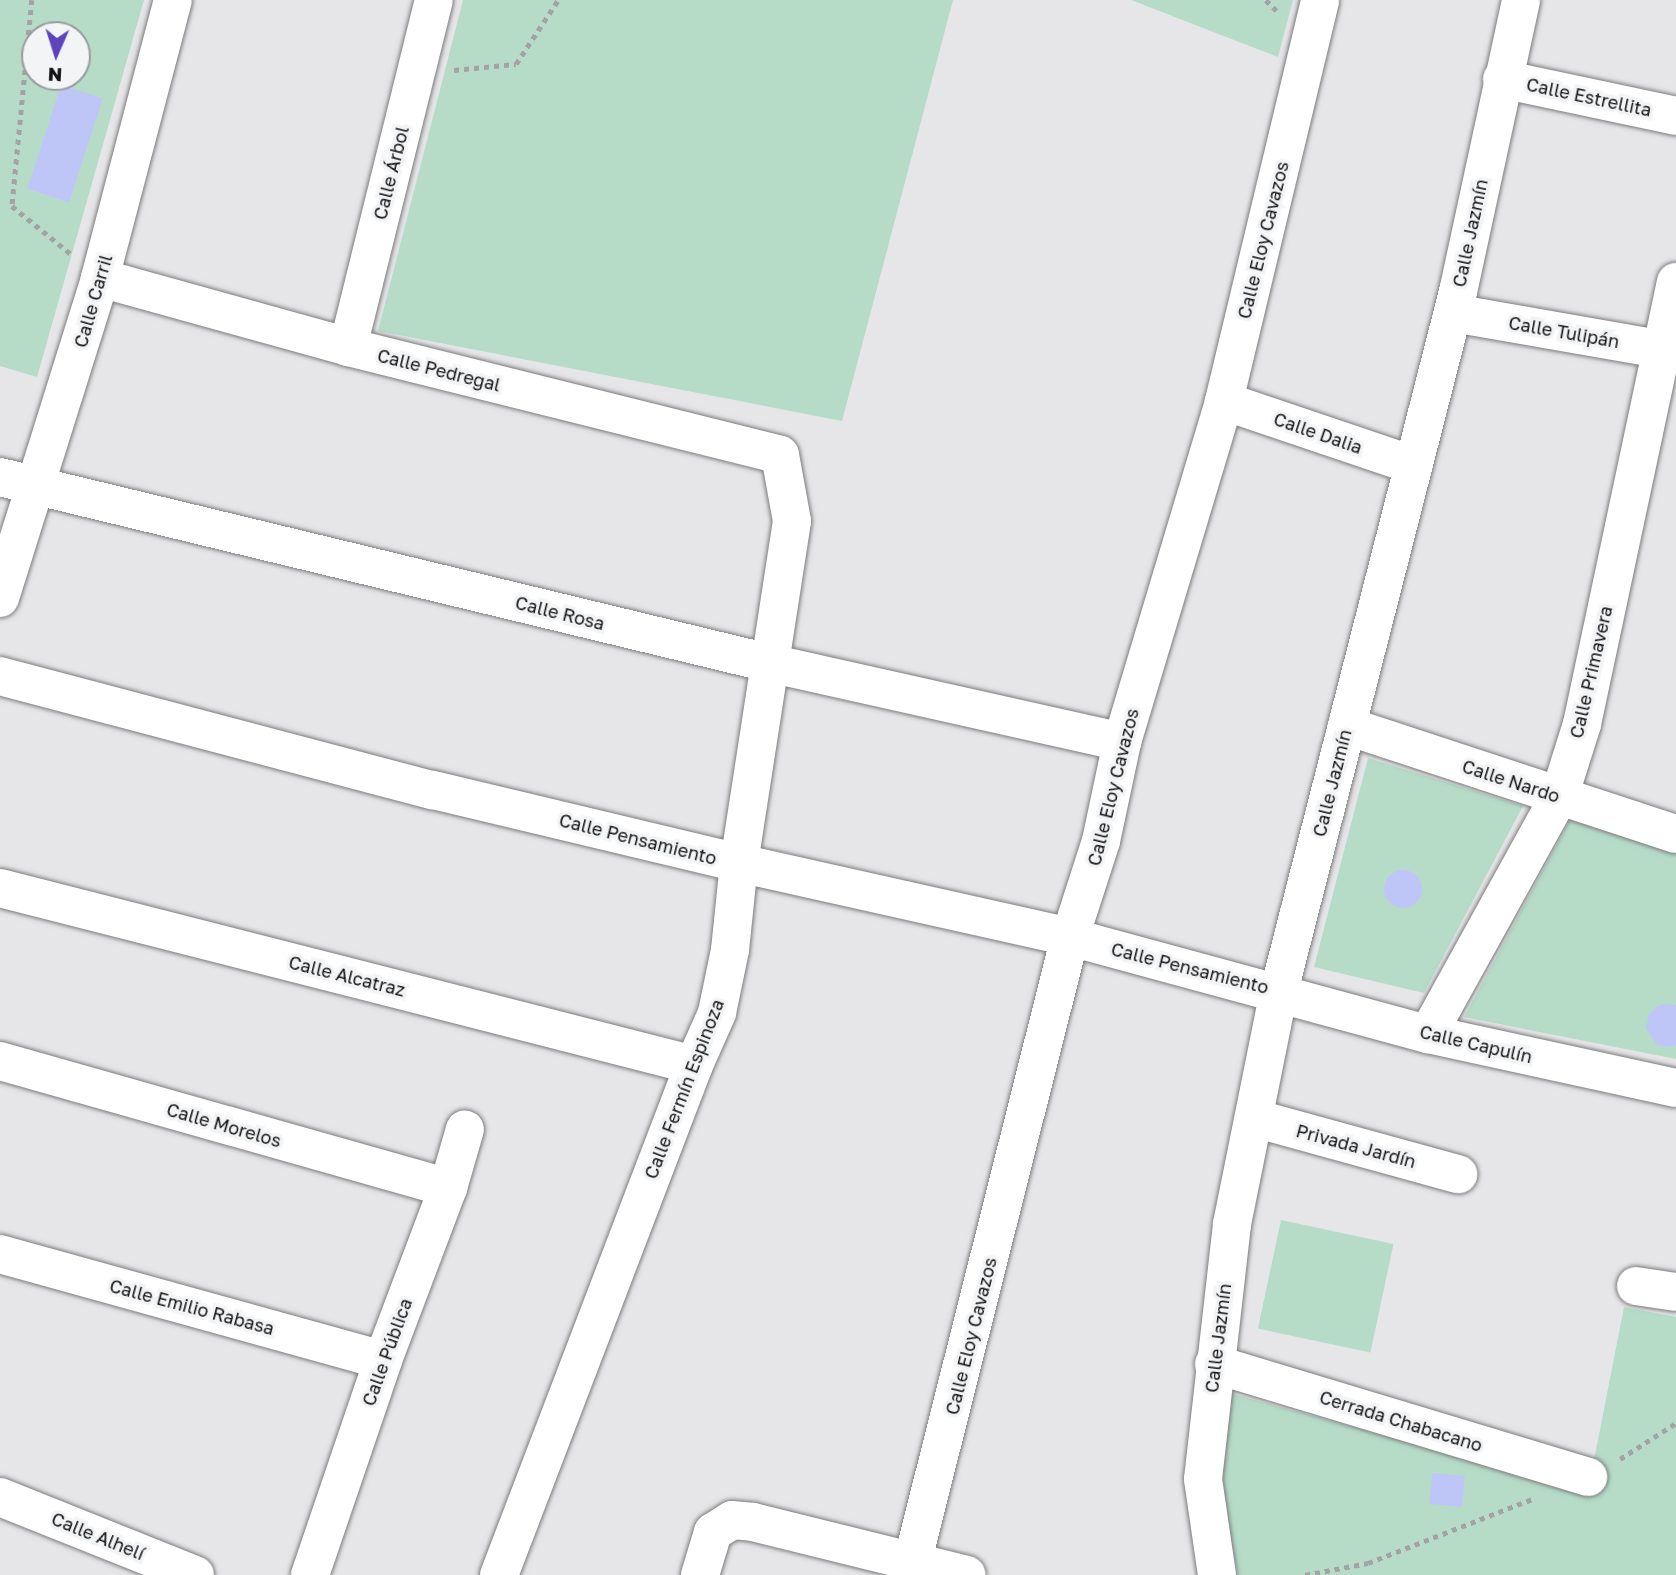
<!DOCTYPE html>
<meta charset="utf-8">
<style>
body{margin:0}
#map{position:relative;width:1676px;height:1575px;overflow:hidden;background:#e6e6e8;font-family:"Golos Text",sans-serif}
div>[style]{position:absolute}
.green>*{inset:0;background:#b6dcc8;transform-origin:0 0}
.building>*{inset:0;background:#bec6f8;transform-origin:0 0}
.round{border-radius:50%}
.path>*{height:4.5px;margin-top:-2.25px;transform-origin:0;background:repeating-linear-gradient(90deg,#a3a3a5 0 5px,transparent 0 10px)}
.roads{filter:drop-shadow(0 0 2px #7c7c7e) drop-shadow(0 0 2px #7c7c7e)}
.minor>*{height:38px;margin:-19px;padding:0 19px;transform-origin:19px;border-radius:19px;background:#fff}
span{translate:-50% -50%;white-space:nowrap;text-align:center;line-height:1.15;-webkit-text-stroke:7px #f3f4f6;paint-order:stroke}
.street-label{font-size:18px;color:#141415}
.north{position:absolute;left:21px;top:21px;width:70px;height:70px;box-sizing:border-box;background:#f3f4f6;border:2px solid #9a9a9c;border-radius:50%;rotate:183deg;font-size:19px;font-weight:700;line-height:28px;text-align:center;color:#141415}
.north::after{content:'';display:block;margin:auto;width:24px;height:32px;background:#5d44bd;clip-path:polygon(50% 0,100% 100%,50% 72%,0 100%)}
</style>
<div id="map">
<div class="green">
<div style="clip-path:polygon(evenodd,0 0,144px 0,37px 377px,0 366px,0 0,35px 35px,77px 35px,77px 77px,35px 77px,35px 35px)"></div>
<div style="clip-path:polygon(463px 0,953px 0,842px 421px,378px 331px)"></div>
<div style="clip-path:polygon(1131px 0,1293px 0,1278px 57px)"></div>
<div style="clip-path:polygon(1368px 758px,1523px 806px,1424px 993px,1314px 967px)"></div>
<div style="clip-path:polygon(1570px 820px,1676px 851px,1676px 1059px,1464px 1017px)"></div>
<div style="left:1281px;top:1220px;width:115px;height:111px;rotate:12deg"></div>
<div style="clip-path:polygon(1624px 1307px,1676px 1317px,1676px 1575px,1238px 1575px,1220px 1484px,1229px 1393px,1588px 1491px)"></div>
</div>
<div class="building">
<div style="left:61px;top:85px;width:44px;height:109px;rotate:18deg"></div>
<div class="round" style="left:1384px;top:870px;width:38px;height:38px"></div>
<div style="clip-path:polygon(1666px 1004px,1676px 1005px,1676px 1045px,1671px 1047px,1657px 1045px,1646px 1028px,1649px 1014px,1659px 1005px)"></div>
<div style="left:1432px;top:1473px;width:33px;height:31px;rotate:5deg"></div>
</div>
<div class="path">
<div style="left:32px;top:0;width:207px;rotate:95.5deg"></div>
<div style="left:12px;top:206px;width:76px;rotate:39.1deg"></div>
<div style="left:1266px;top:0;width:20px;rotate:45deg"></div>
<div style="left:454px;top:70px;width:62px;rotate:-5.5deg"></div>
<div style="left:516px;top:64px;width:77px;rotate:-56.7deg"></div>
<div style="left:1620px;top:1459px;width:67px;rotate:-32.7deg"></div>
<div style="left:1305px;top:1575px;width:64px;rotate:-10.8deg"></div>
<div style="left:1368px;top:1563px;width:176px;rotate:-21.3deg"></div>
</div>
<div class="roads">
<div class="minor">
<div style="left:1502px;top:79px;width:178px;rotate:12deg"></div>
<div style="left:100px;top:278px;width:257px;rotate:15.5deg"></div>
<div style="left:348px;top:347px;width:445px;rotate:14deg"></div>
<div style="left:780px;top:455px;width:67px;rotate:79.7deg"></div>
<div style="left:792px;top:521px;width:346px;rotate:98.8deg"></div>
<div style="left:739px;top:863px;width:87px;rotate:95.9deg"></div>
<div style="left:730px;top:950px;width:64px;rotate:101.7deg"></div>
<div style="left:717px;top:1013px;width:57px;rotate:113.9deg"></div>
<div style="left:694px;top:1065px;width:546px;rotate:110.92deg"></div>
<div style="left:1453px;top:313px;width:226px;rotate:9.9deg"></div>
<div style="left:348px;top:347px;width:357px;rotate:-76.1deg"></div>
<div style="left:1224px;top:401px;width:200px;rotate:18.7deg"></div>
<div style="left:0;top:477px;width:791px;rotate:13.6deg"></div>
<div style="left:769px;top:663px;width:362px;rotate:12.6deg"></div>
<div style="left:0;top:598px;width:335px;rotate:-72.6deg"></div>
<div style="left:100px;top:278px;width:287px;rotate:-75.3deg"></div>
<div style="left:0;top:676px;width:448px;rotate:14.8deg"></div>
<div style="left:433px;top:790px;width:315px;rotate:13.4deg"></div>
<div style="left:739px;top:863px;width:339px;rotate:12.6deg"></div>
<div style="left:1070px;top:937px;width:371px;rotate:15.2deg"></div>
<div style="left:1428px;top:1034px;width:254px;rotate:12.3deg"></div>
<div style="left:1347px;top:726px;width:346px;rotate:18.2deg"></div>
<div style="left:0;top:888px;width:716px;rotate:14.31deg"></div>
<div style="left:1428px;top:1034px;width:271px;rotate:-61.1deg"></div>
<div style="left:1559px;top:797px;width:77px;rotate:-72.5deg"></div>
<div style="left:1582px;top:724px;width:452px;rotate:-78deg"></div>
<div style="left:0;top:1061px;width:466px;rotate:15.8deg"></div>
<div style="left:1254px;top:1118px;width:212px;rotate:15.4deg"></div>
<div style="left:0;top:1254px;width:397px;rotate:15.5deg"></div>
<div style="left:1636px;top:1286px;width:40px;rotate:8.5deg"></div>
<div style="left:1214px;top:1364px;width:391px;rotate:16.8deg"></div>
<div style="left:0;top:1497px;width:210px;rotate:21.8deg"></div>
<div style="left:310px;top:1575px;width:227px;rotate:-71.2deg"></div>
<div style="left:383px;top:1360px;width:184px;rotate:-69.3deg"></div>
<div style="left:448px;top:1188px;width:61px;rotate:-73.9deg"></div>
<div style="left:700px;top:1575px;width:45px;rotate:-73.2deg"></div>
<div style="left:713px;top:1532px;width:22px;rotate:-32deg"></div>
<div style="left:732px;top:1520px;width:21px;rotate:5deg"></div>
<div style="left:753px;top:1522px;width:220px;rotate:13.9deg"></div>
<div style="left:909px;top:1575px;width:658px;rotate:-75.84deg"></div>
<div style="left:1070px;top:937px;width:101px;rotate:-72.1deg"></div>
<div style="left:1101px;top:841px;width:101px;rotate:-78deg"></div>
<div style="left:1122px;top:742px;width:356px;rotate:-73.3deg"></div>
<div style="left:1224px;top:401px;width:412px;rotate:-76.5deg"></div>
<div style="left:1217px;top:1575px;width:97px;rotate:-98.3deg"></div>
<div style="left:1203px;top:1479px;width:257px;rotate:-83.5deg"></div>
<div style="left:1232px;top:1224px;width:238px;rotate:-78.6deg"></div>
<div style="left:1279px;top:991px;width:722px;rotate:-75.64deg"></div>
<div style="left:1458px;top:292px;width:299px;rotate:-77.8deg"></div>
</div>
</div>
<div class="street-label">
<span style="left:1589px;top:97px;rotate:12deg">Calle Estrellita</span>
<span style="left:391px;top:173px;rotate:-76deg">Calle Árbol</span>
<span style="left:1470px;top:233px;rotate:-78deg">Calle Jazmín</span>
<span style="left:1263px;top:240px;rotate:-76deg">Calle Eloy Cavazos</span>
<span style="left:93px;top:301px;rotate:-74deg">Calle Carril</span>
<span style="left:1564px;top:332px;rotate:10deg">Calle Tulipán</span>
<span style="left:439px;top:370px;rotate:14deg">Calle Pedregal</span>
<span style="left:1318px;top:433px;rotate:19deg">Calle Dalia</span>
<span style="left:560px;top:613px;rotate:14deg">Calle Rosa</span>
<span style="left:1591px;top:672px;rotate:-77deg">Calle Primavera</span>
<span style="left:1511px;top:781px;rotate:18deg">Calle Nardo</span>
<span style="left:1332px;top:783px;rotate:-76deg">Calle Jazmín</span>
<span style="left:1113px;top:787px;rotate:-76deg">Calle Eloy Cavazos</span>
<span style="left:638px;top:839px;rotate:14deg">Calle Pensamiento</span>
<span style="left:1190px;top:968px;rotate:14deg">Calle Pensamiento</span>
<span style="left:347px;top:976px;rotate:14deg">Calle Alcatraz</span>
<span style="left:1476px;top:1044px;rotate:13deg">Calle Capulín</span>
<span style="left:684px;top:1089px;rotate:-69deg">Calle Fermín Espinoza</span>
<span style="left:224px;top:1125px;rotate:16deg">Calle Morelos</span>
<span style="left:1356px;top:1146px;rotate:15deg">Privada Jardín</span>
<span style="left:192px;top:1307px;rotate:15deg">Calle Emilio Rabasa</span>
<span style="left:971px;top:1336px;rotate:-76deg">Calle Eloy Cavazos</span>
<span style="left:1218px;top:1338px;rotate:-83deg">Calle Jazmín</span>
<span style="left:387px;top:1352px;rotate:-70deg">Calle Pública</span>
<span style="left:1401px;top:1421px;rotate:17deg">Cerrada Chabacano</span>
<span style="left:98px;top:1536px;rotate:22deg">Calle Alhelí</span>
</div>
<div class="north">N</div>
</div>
